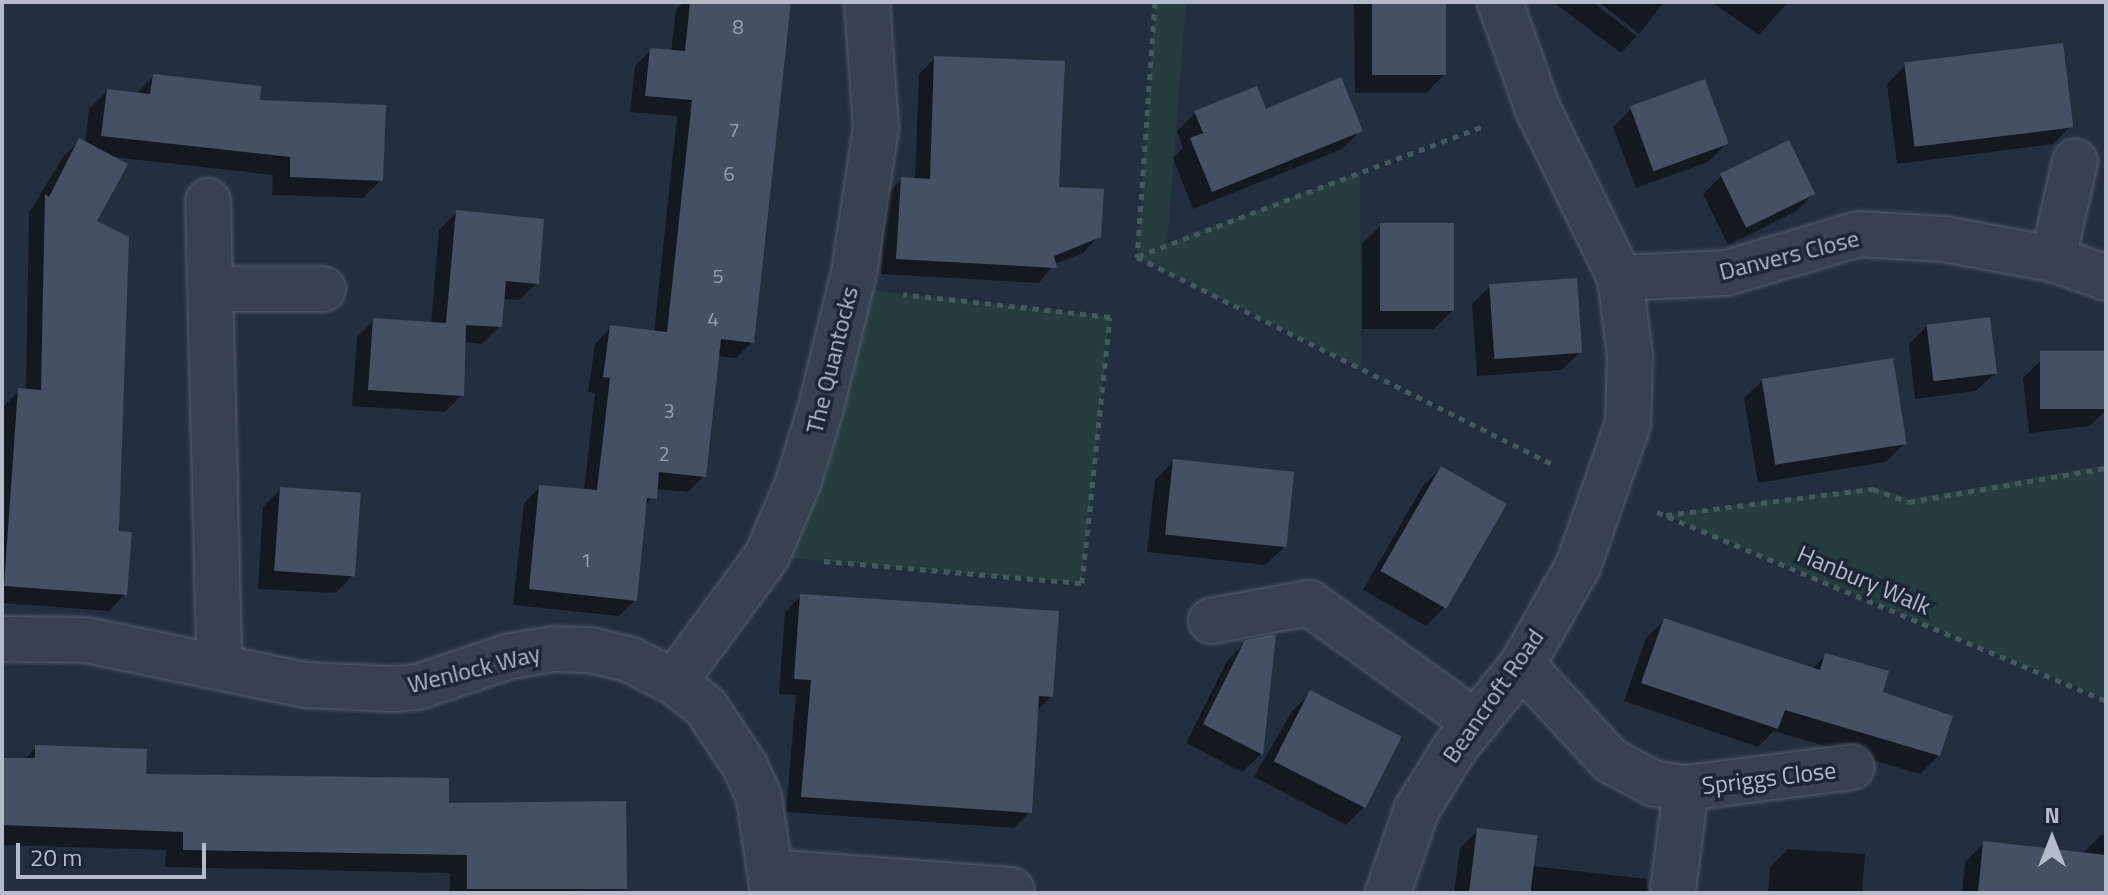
<!DOCTYPE html>
<style>
body{margin:0}
#map{position:relative;width:2108px;height:895px;overflow:hidden;background:#242f3e;font-family:"Titillium Web",sans-serif}
div>[style]{position:absolute}
.green>*{inset:0;background:#263c3f}
.shadow>*{inset:0;background:#0007}
.building>*{inset:0;background:#455162;transform-origin:0 0}
.path>*{height:5px;margin-top:-2.5px;transform-origin:0;background:repeating-linear-gradient(90deg,#44595c 0 6px,transparent 0 12px)}
.roads{filter:drop-shadow(0 0 2px #565f6c) drop-shadow(0 0 2px #565f6c)}
.minor>*{height:44px;margin:-22px;padding:0 22px;transform-origin:22px;border-radius:22px;background:#38414e}
span{translate:-50% -50%;white-space:nowrap;text-align:center;line-height:1.15;-webkit-text-stroke:7px #1d2633;paint-order:stroke}
.number-label{font-size:20px;color:#98a1af}
.number-label span{-webkit-text-stroke-width:0}
.street-label{font-size:24px;color:#b4bcc9}
.frame{position:absolute;inset:0;border:4px solid #b4bcc9;pointer-events:none}
.north{position:absolute;left:2012px;top:799px;width:80px;height:80px;-webkit-text-stroke:6px #1d2633;paint-order:stroke;rotate:0deg;font-size:22px;font-weight:700;line-height:32px;text-align:center;color:#b4bcc9}
.north::after{content:'';display:block;margin:auto;width:28px;height:36px;background:#b4bcc9;clip-path:polygon(50% 0,100% 100%,50% 72%,0 100%)}
.scale{position:absolute;left:16px;top:843px;width:190px;height:36px;box-sizing:border-box;border:4px solid #b4bcc9;border-top:0;padding-left:10px;font-size:24px;line-height:28px;white-space:nowrap;color:#b4bcc9;-webkit-text-stroke:6px #1d2633;paint-order:stroke}
</style>
<div id="map">
<div class="green">
<div style="clip-path:polygon(1155px 2px,1186px 2px,1167px 244px,1360px 172px,1361px 368px,1137px 257px)"></div>
<div style="clip-path:polygon(851px 288px,1110px 317px,1082px 583px,767px 556px)"></div>
<div style="clip-path:polygon(2106px 465px,2106px 699px,1665px 515px,1873px 487px,1910px 499px)"></div>
</div>
<div class="shadow">
<div style="clip-path:polygon(684px 2px,770px 2px,752px 342px,736px 358px,717px 356px,704px 476px,688px 492px,656px 489px,644px 509px,635px 600px,619px 616px,513px 605px,524px 503px,540px 487px,584px 490px,595px 393px,588px 392px,595px 344px,611px 327px,654px 333px,677px 116px,630px 112px,635px 66px,651px 50px,671px 52px,676px 10px)"></div>
<div style="clip-path:polygon(1354px 2px,1444px 2px,1445px 74px,1426px 93px,1355px 93px)"></div>
<div style="clip-path:polygon(1592px 2px,1637px 36px,1621px 53px,1556px 4px)"></div>
<div style="clip-path:polygon(1599px 2px,1664px 2px,1639px 34px)"></div>
<div style="clip-path:polygon(1711px 2px,1788px 2px,1759px 35px)"></div>
<div style="clip-path:polygon(935px 58px,1099px 236px,1083px 253px,1054px 264px,1039px 283px,881px 274px,886px 195px,902px 179px,915px 180px,919px 74px)"></div>
<div style="clip-path:polygon(1905px 65px,2071px 126px,2053px 144px,1897px 164px,1887px 84px)"></div>
<div style="clip-path:polygon(154px 76px,257px 102px,381px 180px,363px 198px,272px 195px,273px 175px,112px 157px,95px 222px,125px 594px,109px 611px,2px 603px,2px 417px,3px 407px,19px 391px,26px 391px,29px 213px,63px 157px,79px 141px,85px 144px,89px 109px,107px 91px,136px 94px)"></div>
<div style="clip-path:polygon(1632px 108px,1727px 143px,1708px 162px,1636px 188px,1613px 127px)"></div>
<div style="clip-path:polygon(1265px 111px,1361px 130px,1342px 149px,1193px 209px,1173px 158px,1183px 148px,1177px 131px,1195px 113px)"></div>
<div style="clip-path:polygon(1721px 176px,1813px 194px,1795px 212px,1728px 245px,1703px 194px)"></div>
<div style="clip-path:polygon(457px 212px,537px 283px,519px 300px,502px 299px,500px 326px,482px 344px,463px 342px,462px 395px,445px 412px,352px 406px,357px 337px,374px 320px,431px 324px,439px 230px)"></div>
<div style="clip-path:polygon(1380px 226px,1452px 311px,1434px 329px,1362px 329px,1362px 244px)"></div>
<div style="clip-path:polygon(1490px 286px,1580px 352px,1562px 370px,1477px 376px,1472px 304px)"></div>
<div style="clip-path:polygon(1927px 326px,1995px 373px,1976px 391px,1915px 399px,1909px 344px)"></div>
<div style="clip-path:polygon(2041px 360px,2106px 385px,2106px 410px,2090px 426px,2029px 433px,2023px 378px)"></div>
<div style="clip-path:polygon(1763px 380px,1904px 444px,1886px 462px,1758px 483px,1744px 398px)"></div>
<div style="clip-path:polygon(1174px 461px,1284px 547px,1265px 565px,1147px 552px,1155px 480px)"></div>
<div style="clip-path:polygon(1441px 468px,1444px 608px,1426px 626px,1363px 590px,1423px 486px)"></div>
<div style="clip-path:polygon(281px 489px,354px 574px,336px 593px,258px 589px,263px 507px)"></div>
<div style="clip-path:polygon(801px 596px,1052px 696px,1036px 711px,1030px 812px,1014px 828px,786px 812px,796px 695px,779px 694px,785px 612px)"></div>
<div style="clip-path:polygon(1664px 620px,1811px 670px,1825px 656px,1881px 693px,1939px 755px,1920px 774px,1774px 731px,1758px 747px,1624px 701px,1646px 638px)"></div>
<div style="clip-path:polygon(1246px 642px,1261px 754px,1242px 772px,1186px 743px,1227px 661px)"></div>
<div style="clip-path:polygon(1311px 693px,1365px 806px,1346px 825px,1254px 777px,1292px 711px)"></div>
<div style="clip-path:polygon(36px 747px,144px 776px,447px 805px,624px 803px,625px 890px,450px 893px,450px 873px,165px 867px,166px 850px,2px 845px,2px 760px,24px 760px)"></div>
<div style="clip-path:polygon(1478px 830px,1533px 866px,1647px 879px,1648px 893px,1454px 893px,1460px 848px)"></div>
<div style="clip-path:polygon(2101px 835px,2106px 835px,2106px 893px,1962px 893px,1965px 862px,1984px 843px,2082px 854px)"></div>
<div style="clip-path:polygon(1788px 849px,1865px 854px,1862px 893px,1768px 893px,1770px 867px)"></div>
</div>
<div class="building">
<div style="clip-path:polygon(690px 2px,791px 2px,754px 343px,721px 339px,706px 477px,659px 472px,657px 499px,647px 498px,637px 601px,529px 589px,539px 485px,597px 490px,610px 378px,603px 377px,610px 325px,667px 332px,692px 100px,645px 96px,650px 48px,685px 51px)"></div>
<div style="left:1372px;top:2px;width:74px;height:73px"></div>
<div style="left:2063px;top:43px;width:85px;height:160px;rotate:83deg"></div>
<div style="clip-path:polygon(934px 56px,1065px 61px,1059px 187px,1104px 189px,1101px 237px,1054px 256px,1057px 268px,896px 259px,901px 177px,930px 179px)"></div>
<div style="clip-path:polygon(153px 74px,261px 86px,260px 100px,386px 105px,383px 181px,290px 177px,290px 157px,101px 136px,107px 89px,150px 94px)"></div>
<div style="clip-path:polygon(1341px 77px,1363px 131px,1212px 192px,1190px 138px,1203px 133px,1194px 111px,1257px 86px,1266px 109px)"></div>
<div style="left:1705px;top:79px;width:69px;height:80px;rotate:70deg"></div>
<div style="clip-path:polygon(79px 138px,128px 164px,97px 221px,129px 237px,119px 531px,132px 532px,127px 595px,4px 586px,18px 388px,41px 390px,45px 194px,49px 197px)"></div>
<div style="left:1789px;top:140px;width:60px;height:77px;rotate:64deg"></div>
<div style="clip-path:polygon(456px 210px,544px 219px,539px 284px,506px 281px,502px 327px,466px 325px,464px 396px,368px 390px,373px 318px,446px 323px)"></div>
<div style="left:1454px;top:223px;width:88px;height:74px;rotate:90deg"></div>
<div style="left:1577px;top:278px;width:75px;height:88px;rotate:86deg"></div>
<div style="left:1990px;top:317px;width:57px;height:64px;rotate:83deg"></div>
<div style="left:2106px;top:351px;width:58px;height:66px;rotate:90deg"></div>
<div style="left:1893px;top:358px;width:87px;height:133px;rotate:81deg"></div>
<div style="left:1173px;top:459px;width:122px;height:76px;rotate:6deg"></div>
<div style="left:1441px;top:466px;width:76px;height:121px;rotate:30deg"></div>
<div style="left:280px;top:487px;width:81px;height:84px;rotate:4deg"></div>
<div style="clip-path:polygon(800px 594px,1059px 611px,1053px 697px,1039px 696px,1032px 813px,801px 797px,811px 680px,794px 679px)"></div>
<div style="clip-path:polygon(1664px 618px,1820px 670px,1825px 653px,1889px 671px,1883px 692px,1953px 716px,1940px 756px,1785px 710px,1778px 729px,1641px 683px)"></div>
<div style="clip-path:polygon(1276px 634px,1263px 755px,1203px 724px,1245px 640px)"></div>
<div style="left:1310px;top:690px;width:103px;height:80px;rotate:27deg"></div>
<div style="clip-path:polygon(35px 745px,147px 749px,146px 774px,449px 778px,449px 803px,626px 801px,627px 889px,467px 889px,467px 855px,183px 850px,183px 832px,2px 825px,2px 758px,35px 758px)"></div>
<div style="left:1477px;top:828px;width:61px;height:65px;rotate:7deg"></div>
<div style="clip-path:polygon(1983px 841px,2106px 855px,2106px 893px,1978px 893px)"></div>
</div>
<div class="path">
<div style="left:1155px;top:2px;width:256px;rotate:94deg"></div>
<div style="left:1137px;top:257px;width:466px;rotate:26.5deg"></div>
<div style="left:1138px;top:256px;width:370px;rotate:-20.6deg"></div>
<div style="left:1657px;top:512px;width:487px;rotate:22.8deg"></div>
<div style="left:1666px;top:515px;width:209px;rotate:-7.2deg"></div>
<div style="left:1873px;top:489px;width:38px;rotate:20deg"></div>
<div style="left:1909px;top:502px;width:200px;rotate:-9.8deg"></div>
<div style="left:824px;top:561px;width:259px;rotate:4.9deg"></div>
<div style="left:1082px;top:583px;width:267px;rotate:-84deg"></div>
<div style="left:1110px;top:317px;width:208px;rotate:-173.7deg"></div>
</div>
<div class="roads">
<div class="minor">
<div style="left:208px;top:201px;width:464px;rotate:88.6deg"></div>
<div style="left:2053px;top:259px;width:100px;rotate:-77.3deg"></div>
<div style="left:1620px;top:278px;width:106px;rotate:-2.7deg"></div>
<div style="left:1726px;top:273px;width:139px;rotate:-16.3deg"></div>
<div style="left:1859px;top:234px;width:85px;rotate:3.4deg"></div>
<div style="left:1944px;top:239px;width:111px;rotate:10.4deg"></div>
<div style="left:2053px;top:259px;width:56px;rotate:19.7deg"></div>
<div style="left:212px;top:289px;width:111px"></div>
<div style="left:1211px;top:621px;width:100px;rotate:-10.4deg"></div>
<div style="left:1309px;top:603px;width:204px;rotate:35.6deg"></div>
<div style="left:2px;top:639px;width:84px;rotate:0.7deg"></div>
<div style="left:86px;top:640px;width:224px;rotate:11.6deg"></div>
<div style="left:305px;top:685px;width:88px;rotate:2.6deg"></div>
<div style="left:393px;top:689px;width:25px;rotate:-5deg"></div>
<div style="left:418px;top:687px;width:97px;rotate:-18.6deg"></div>
<div style="left:510px;top:656px;width:45px;rotate:-9deg"></div>
<div style="left:554px;top:649px;width:37px;rotate:2deg"></div>
<div style="left:591px;top:650px;width:41px;rotate:14deg"></div>
<div style="left:631px;top:660px;width:48px;rotate:27.1deg"></div>
<div style="left:674px;top:682px;width:39px;rotate:38deg"></div>
<div style="left:705px;top:706px;width:72px;rotate:56.3deg"></div>
<div style="left:745px;top:766px;width:35px;rotate:66deg"></div>
<div style="left:759px;top:798px;width:96px;rotate:81.6deg"></div>
<div style="left:1522px;top:665px;width:131px;rotate:47.2deg"></div>
<div style="left:1611px;top:761px;width:50px;rotate:27.6deg"></div>
<div style="left:1655px;top:784px;width:31px;rotate:7deg"></div>
<div style="left:1686px;top:788px;width:167px;rotate:-7.2deg"></div>
<div style="left:674px;top:682px;width:157px;rotate:-53.6deg"></div>
<div style="left:767px;top:556px;width:79px;rotate:-67deg"></div>
<div style="left:798px;top:483px;width:75px;rotate:-73deg"></div>
<div style="left:820px;top:411px;width:142px;rotate:-76.2deg"></div>
<div style="left:854px;top:273px;width:147px;rotate:-81.4deg"></div>
<div style="left:876px;top:128px;width:126px;rotate:-94.1deg"></div>
<div style="left:773px;top:872px;width:239px;rotate:4.3deg"></div>
<div style="left:1673px;top:890px;width:103px;rotate:-82.7deg"></div>
<div style="left:1388px;top:893px;width:89px;rotate:-71deg"></div>
<div style="left:1417px;top:809px;width:70px;rotate:-58.3deg"></div>
<div style="left:1454px;top:749px;width:108px;rotate:-51deg"></div>
<div style="left:1522px;top:665px;width:114px;rotate:-60.5deg"></div>
<div style="left:1578px;top:566px;width:151px;rotate:-70.6deg"></div>
<div style="left:1628px;top:424px;width:68px;rotate:-88.3deg"></div>
<div style="left:1630px;top:356px;width:79px;rotate:-97.3deg"></div>
<div style="left:1620px;top:278px;width:190px;rotate:-115.9deg"></div>
<div style="left:1537px;top:107px;width:111px;rotate:-109.4deg"></div>
</div>
</div>
<div class="number-label">
<span style="left:738px;top:26px">8</span>
<span style="left:734px;top:129px">7</span>
<span style="left:729px;top:173px">6</span>
<span style="left:718px;top:275px">5</span>
<span style="left:713px;top:318px">4</span>
<span style="left:669px;top:410px">3</span>
<span style="left:664px;top:453px">2</span>
<span style="left:586px;top:559px">1</span>
</div>
<div class="street-label">
<span style="left:1789px;top:255px;rotate:-14deg">Danvers Close</span>
<span style="left:832px;top:360px;rotate:-76deg">The Quantocks</span>
<span style="left:1864px;top:580px;rotate:23deg">Hanbury Walk</span>
<span style="left:474px;top:669px;rotate:-14deg">Wenlock Way</span>
<span style="left:1493px;top:696px;rotate:-55deg">Beancroft Road</span>
<span style="left:1769px;top:778px;rotate:-7deg">Spriggs Close</span>
</div>
<div class="frame"></div>
<div class="north">N</div>
<div class="scale">20 m</div>
</div>
